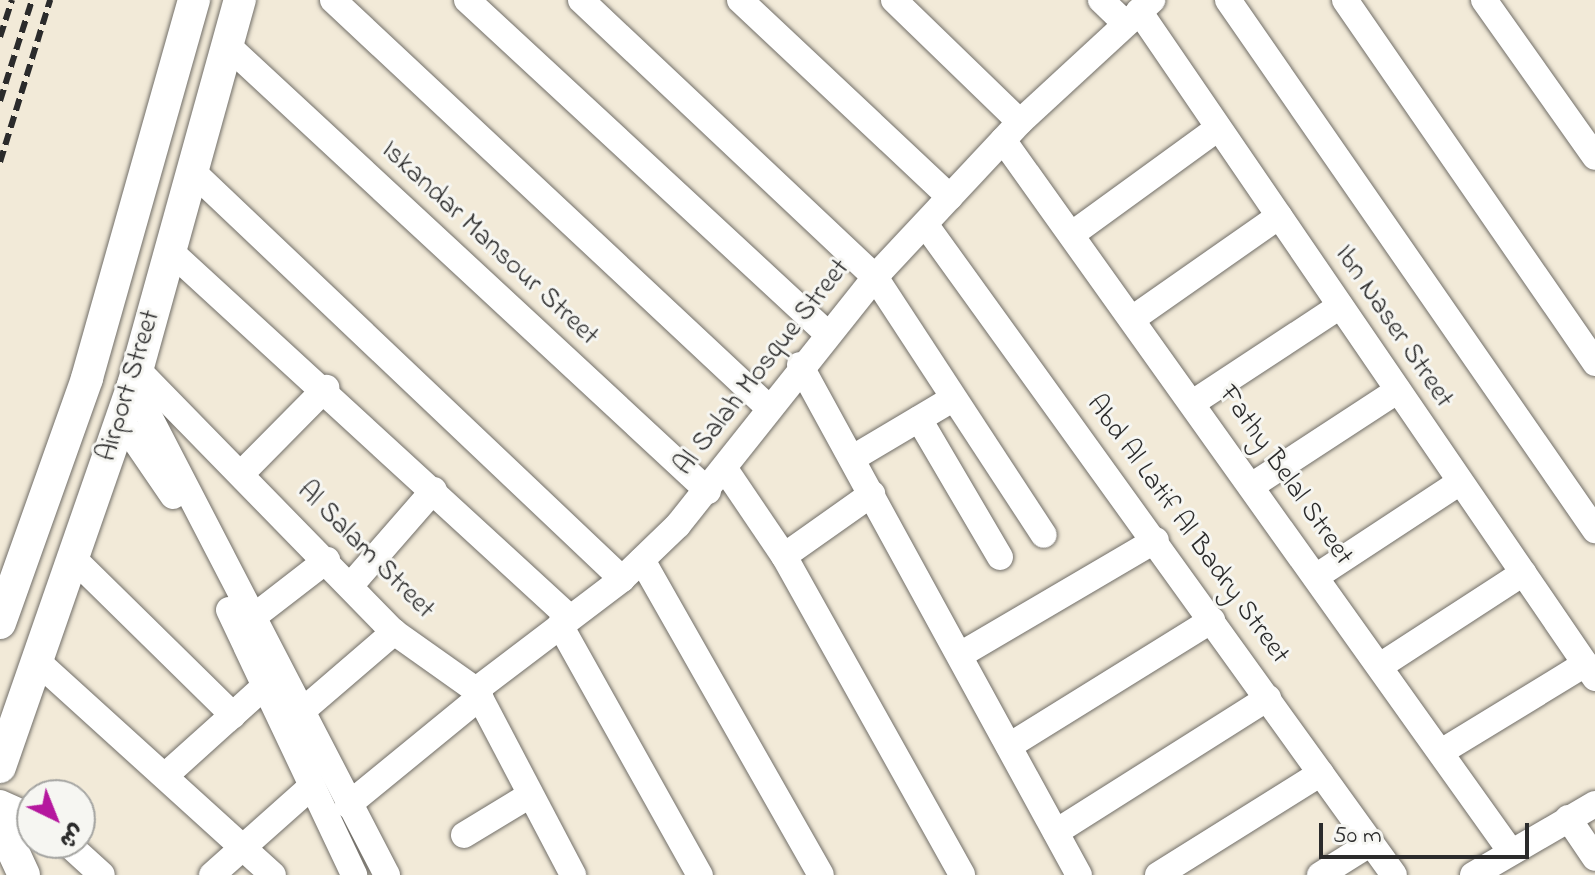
<!DOCTYPE html>
<meta charset="utf-8">
<style>
body{margin:0}
#map{position:relative;width:1595px;height:875px;overflow:hidden;background:#f2ead8;font-family:"Indie Flower","Playpen Sans Arabic",sans-serif}
div>[style]{position:absolute}
.roads{filter:drop-shadow(0 0 2px #716e68) drop-shadow(0 0 2px #716e68)}
.minor>*{height:26px;margin:-13px;padding:0 13px;transform-origin:13px;border-radius:13px;background:#fff}
.tertiary>*{height:32px;margin:-16px;padding:0 16px;transform-origin:16px;border-radius:16px;background:#fff}
.rail>*{height:6px;margin-top:-3px;transform-origin:0;background:repeating-linear-gradient(90deg,#2b2b2b 0 12px,transparent 0 18px)}
span{translate:-50% -50%;white-space:nowrap;text-align:center;line-height:1.15;-webkit-text-stroke:6px #f6f6f2;paint-order:stroke}
.street-label{font-size:28px;color:#2b2b2b}
.north{position:absolute;left:16px;top:779px;width:80px;height:80px;box-sizing:border-box;background:#f6f6f2;border:2px solid #a5a5a2;border-radius:50%;rotate:137deg;font-size:22px;font-weight:700;line-height:32px;text-align:center;color:#2b2b2b}
.north::after{content:'';display:block;margin:auto;width:28px;height:36px;background:#b5179e;clip-path:polygon(50% 0,100% 100%,50% 72%,0 100%)}
.scale{position:absolute;left:1319px;top:823px;width:210px;height:36px;box-sizing:border-box;border:4px solid #2b2b2b;border-top:0;padding-left:10px;font-size:24px;line-height:28px;white-space:nowrap;color:#2b2b2b;-webkit-text-stroke:6px #f6f6f2;paint-order:stroke}
</style>
<div id="map">
<div class="roads">
<div class="minor">
<div style="left:333px;top:0;width:596px;rotate:43.1deg"></div>
<div style="left:467px;top:0;width:489px;rotate:42.8deg"></div>
<div style="left:581px;top:0;width:404px;rotate:43.3deg"></div>
<div style="left:875px;top:277px;width:308px;rotate:56.8deg"></div>
<div style="left:740px;top:0;width:288px;rotate:43.2deg"></div>
<div style="left:894px;top:0;width:175px;rotate:44.1deg"></div>
<div style="left:1101px;top:0;width:33px;rotate:44deg"></div>
<div style="left:1228px;top:0;width:645px;rotate:55.3deg"></div>
<div style="left:1345px;top:0;width:441px;rotate:55.4deg"></div>
<div style="left:1484px;top:0;width:192px;rotate:54.7deg"></div>
<div style="left:1139px;top:11px;width:808px;rotate:55.64deg"></div>
<div style="left:227px;top:45px;width:656px;rotate:42.84deg"></div>
<div style="left:1003px;top:140px;width:875px;rotate:54.49deg"></div>
<div style="left:192px;top:171px;width:593px;rotate:43.5deg"></div>
<div style="left:925px;top:224px;width:802px;rotate:54.23deg"></div>
<div style="left:1075px;top:232px;width:177px;rotate:-36deg"></div>
<div style="left:169px;top:250px;width:543px;rotate:42.54deg"></div>
<div style="left:1135px;top:317px;width:176px;rotate:-35deg"></div>
<div style="left:800px;top:365px;width:581px;rotate:61.32deg"></div>
<div style="left:137px;top:369px;width:368px;rotate:45.7deg"></div>
<div style="left:394px;top:632px;width:100px;rotate:35.3deg"></div>
<div style="left:476px;top:690px;width:209px;rotate:62.3deg"></div>
<div style="left:133px;top:385px;width:552px;rotate:62.6deg"></div>
<div style="left:1194px;top:402px;width:175px;rotate:-33.3deg"></div>
<div style="left:919px;top:419px;width:160px;rotate:59.6deg"></div>
<div style="left:121px;top:420px;width:92px;rotate:55.6deg"></div>
<div style="left:853px;top:458px;width:117px;rotate:-30.7deg"></div>
<div style="left:725px;top:469px;width:105px;rotate:55.9deg"></div>
<div style="left:784px;top:556px;width:365px;rotate:60.8deg"></div>
<div style="left:242px;top:473px;width:120px;rotate:-45.3deg"></div>
<div style="left:1253px;top:485px;width:173px;rotate:-33.2deg"></div>
<div style="left:784px;top:556px;width:108px;rotate:-35.2deg"></div>
<div style="left:74px;top:559px;width:223px;rotate:44.5deg"></div>
<div style="left:642px;top:560px;width:362px;rotate:60.4deg"></div>
<div style="left:1317px;top:576px;width:171px;rotate:-33.3deg"></div>
<div style="left:351px;top:585px;width:126px;rotate:-48.9deg"></div>
<div style="left:229px;top:610px;width:293px;rotate:64.7deg"></div>
<div style="left:252px;top:618px;width:95px;rotate:-37.7deg"></div>
<div style="left:560px;top:625px;width:287px;rotate:60.8deg"></div>
<div style="left:960px;top:655px;width:227px;rotate:-30.4deg"></div>
<div style="left:38px;top:662px;width:317px;rotate:42.2deg"></div>
<div style="left:1380px;top:666px;width:171px;rotate:-33deg"></div>
<div style="left:476px;top:690px;width:183px;rotate:-37.2deg"></div>
<div style="left:622px;top:579px;width:78px;rotate:-44deg"></div>
<div style="left:678px;top:525px;width:317px;rotate:-51.5deg"></div>
<div style="left:875px;top:277px;width:212px;rotate:-46.9deg"></div>
<div style="left:1020px;top:122px;width:180px;rotate:-42.7deg"></div>
<div style="left:301px;top:712px;width:123px;rotate:-40.7deg"></div>
<div style="left:1009px;top:746px;width:239px;rotate:-31.8deg"></div>
<div style="left:1441px;top:752px;width:169px;rotate:-31.4deg"></div>
<div style="left:166px;top:775px;width:133px;rotate:-42deg"></div>
<div style="left:0;top:803px;width:35px;rotate:24deg"></div>
<div style="left:348px;top:805px;width:171px;rotate:-39.3deg"></div>
<div style="left:1568px;top:818px;width:48px;rotate:56deg"></div>
<div style="left:1056px;top:832px;width:251px;rotate:-32.3deg"></div>
<div style="left:464px;top:835px;width:77px;rotate:-31.2deg"></div>
<div style="left:67px;top:843px;width:47px;rotate:42.4deg"></div>
<div style="left:212px;top:875px;width:134px;rotate:-41.7deg"></div>
<div style="left:1158px;top:875px;width:192px;rotate:-32deg"></div>
<div style="left:1320px;top:875px;width:60px;rotate:-32.1deg"></div>
<div style="left:1473px;top:875px;width:141px;rotate:-30.2deg"></div>
</div>
<div class="tertiary">
<div style="left:0;top:623px;width:260px;rotate:-70.4deg"></div>
<div style="left:87px;top:378px;width:393px;rotate:-74.2deg"></div>
<div style="left:0;top:767px;width:404px;rotate:-70.8deg"></div>
<div style="left:133px;top:385px;width:400px;rotate:-74.5deg"></div>
<div style="left:0;top:823px;width:57px;rotate:65.2deg"></div>
</div>
</div>
<div class="rail">
<div style="left:0;top:37px;width:39px;rotate:-72deg"></div>
<div style="left:0;top:101px;width:106px;rotate:-72.4deg"></div>
<div style="left:0;top:162px;width:170px;rotate:-72.8deg"></div>
</div>
<div class="street-label">
<span style="left:489px;top:244px;rotate:43deg">Iskandar Mansour Street</span>
<span style="left:1393px;top:327px;rotate:56deg">Ibn Naser Street</span>
<span style="left:763px;top:368px;rotate:-52deg">Al Salah Mosque Street</span>
<span style="left:130px;top:386px;rotate:-73deg">Airport Street</span>
<span style="left:1285px;top:476px;rotate:55deg">Fathy Belal Street</span>
<span style="left:1187px;top:530px;rotate:54deg">Abd Al Latif Al Badry Street</span>
<span style="left:365px;top:551px;rotate:45deg">Al Salam Street</span>
</div>
<div class="north">ش</div>
<div class="scale">50 m</div>
</div>
